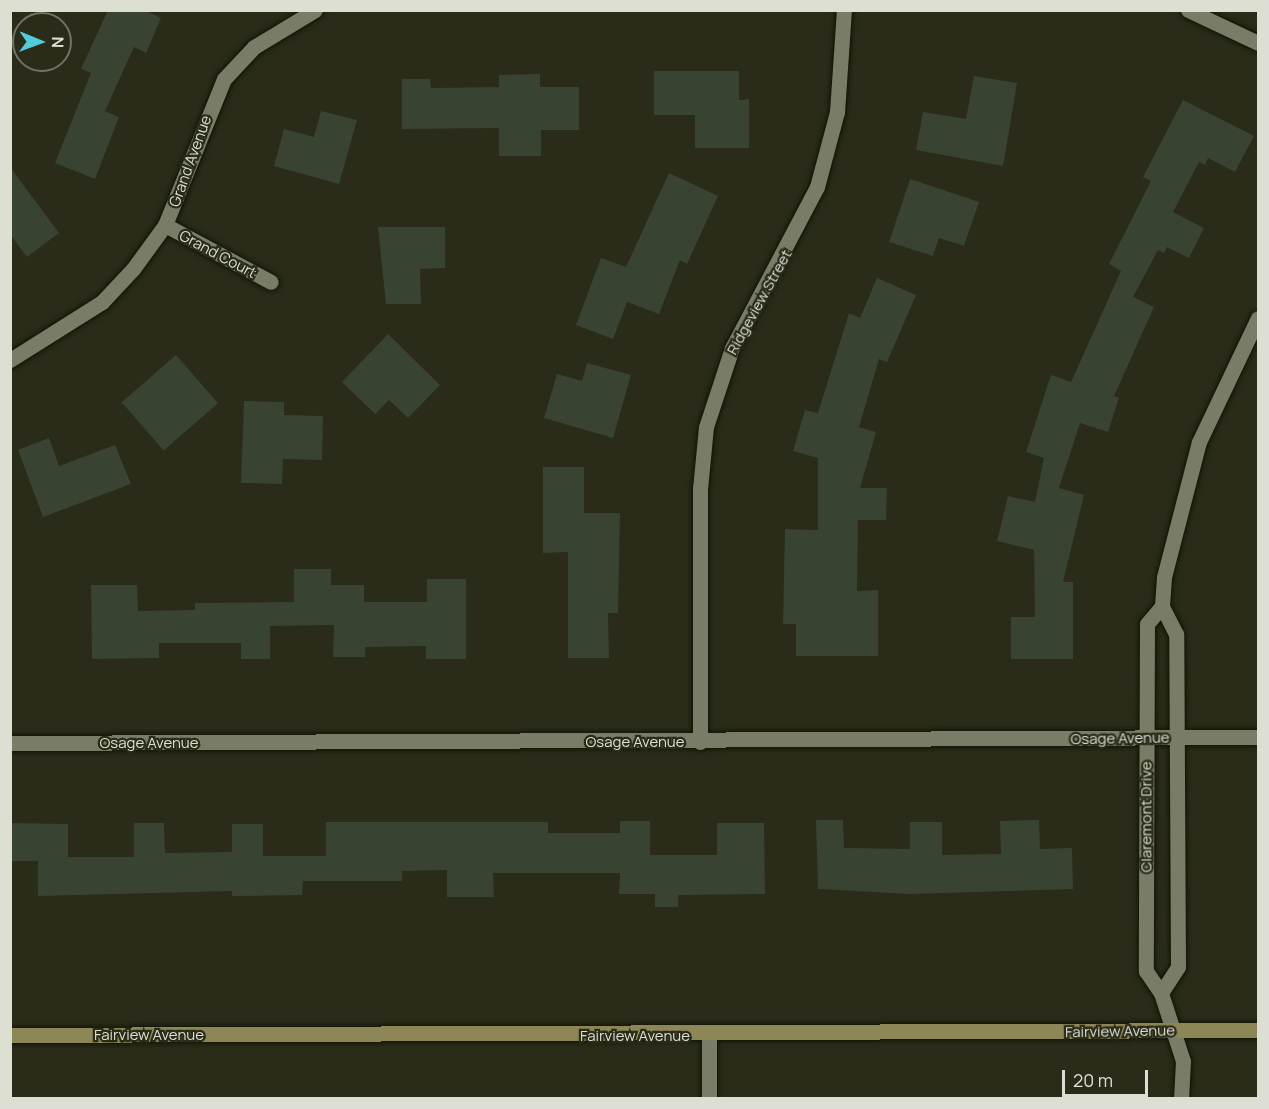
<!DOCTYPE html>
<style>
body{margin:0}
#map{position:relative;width:1269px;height:1109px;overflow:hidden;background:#2a2b19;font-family:Manrope,sans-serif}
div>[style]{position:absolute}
.building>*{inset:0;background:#394332;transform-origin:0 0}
.roads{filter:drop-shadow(0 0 2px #121404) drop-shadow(0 0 2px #121404)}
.street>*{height:15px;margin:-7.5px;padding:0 7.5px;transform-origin:7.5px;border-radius:7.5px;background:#797c67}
.secondary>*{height:15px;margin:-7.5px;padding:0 7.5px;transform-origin:7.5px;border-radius:7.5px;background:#8d8757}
span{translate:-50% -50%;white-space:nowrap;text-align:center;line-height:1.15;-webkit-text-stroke:4.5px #2a2b19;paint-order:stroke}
.street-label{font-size:15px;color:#dddfd3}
.frame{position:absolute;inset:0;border:12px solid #dddfd3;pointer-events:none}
.north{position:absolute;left:12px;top:12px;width:60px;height:60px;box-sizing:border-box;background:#2a2b19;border:2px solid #727363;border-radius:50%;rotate:91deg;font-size:16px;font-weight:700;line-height:24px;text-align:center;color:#dddfd3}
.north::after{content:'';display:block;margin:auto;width:21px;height:27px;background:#53cbdb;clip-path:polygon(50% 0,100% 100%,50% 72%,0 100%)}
.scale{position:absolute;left:1062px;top:1070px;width:86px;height:27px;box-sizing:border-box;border:3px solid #dddfd3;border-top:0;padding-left:8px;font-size:18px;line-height:21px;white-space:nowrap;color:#dddfd3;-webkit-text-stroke:4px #2a2b19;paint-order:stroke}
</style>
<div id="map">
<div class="building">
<div style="clip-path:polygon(108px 10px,144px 10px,161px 18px,146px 53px,134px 47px,105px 111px,119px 117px,95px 179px,55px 163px,91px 73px,81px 69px)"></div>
<div style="clip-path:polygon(654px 71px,739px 71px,739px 100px,749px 99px,749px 148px,695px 148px,695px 115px,654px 115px)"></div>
<div style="clip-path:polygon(540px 74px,540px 87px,579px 87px,579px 130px,541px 130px,541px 156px,499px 156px,499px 128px,402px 129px,402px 79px,430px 79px,431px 88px,499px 87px,499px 75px)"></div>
<div style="clip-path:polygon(974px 76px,1017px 83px,1003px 166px,916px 150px,923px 112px,966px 119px)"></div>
<div style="clip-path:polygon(1183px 100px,1254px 136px,1235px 172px,1208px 158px,1205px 165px,1199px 162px,1173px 212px,1204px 228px,1189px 258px,1167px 247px,1164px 253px,1158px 250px,1133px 297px,1154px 307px,1114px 396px,1119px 398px,1108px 432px,1080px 423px,1059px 488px,1084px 495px,1063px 582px,1073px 582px,1073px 659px,1011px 659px,1011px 617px,1035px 617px,1034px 550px,997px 541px,1008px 496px,1035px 502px,1044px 458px,1026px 452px,1051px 375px,1071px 382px,1121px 271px,1109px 264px,1151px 181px,1143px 177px)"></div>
<div style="clip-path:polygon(321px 111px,357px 120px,339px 184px,274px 166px,284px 129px,314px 137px)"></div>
<div style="clip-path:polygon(10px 167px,59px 233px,27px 257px,10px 234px)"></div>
<div style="clip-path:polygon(669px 173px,718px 196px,687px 264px,680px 260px,659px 314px,627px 302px,613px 339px,576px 325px,601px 258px,626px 267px)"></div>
<div style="clip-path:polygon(910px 179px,979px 202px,964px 246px,939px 238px,933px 256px,889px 242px)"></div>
<div style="clip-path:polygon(378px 227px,445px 227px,445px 268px,420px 269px,421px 304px,386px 304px)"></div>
<div style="clip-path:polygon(877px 278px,916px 295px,887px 362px,879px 359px,859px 427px,876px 432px,860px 488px,887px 488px,886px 520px,858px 520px,857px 591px,878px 590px,878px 656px,796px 656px,796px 624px,783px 624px,785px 529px,818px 530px,818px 458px,793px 451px,805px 410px,818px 413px,849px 313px,860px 318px)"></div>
<div style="clip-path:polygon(388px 334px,440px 385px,408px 418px,389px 400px,375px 414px,342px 382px)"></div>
<div style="left:176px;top:355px;width:64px;height:72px;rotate:49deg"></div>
<div style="clip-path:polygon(587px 363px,631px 375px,613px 438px,544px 418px,557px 374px,582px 381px)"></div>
<div style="clip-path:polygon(244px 401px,284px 402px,284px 415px,323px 416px,322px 460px,283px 459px,282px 484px,241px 483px)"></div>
<div style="clip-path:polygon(49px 438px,59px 466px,115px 445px,131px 484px,43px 517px,18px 450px)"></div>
<div style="clip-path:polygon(543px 467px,584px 467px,584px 513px,620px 513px,618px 613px,608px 613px,609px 658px,568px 658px,568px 552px,543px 553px)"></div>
<div style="clip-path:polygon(294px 569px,331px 569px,331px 585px,364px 585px,364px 602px,427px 602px,427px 579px,466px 579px,466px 659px,426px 659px,426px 646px,365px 647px,365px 657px,333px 657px,334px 625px,270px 626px,270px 659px,241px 659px,241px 643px,159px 643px,159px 658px,92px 659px,91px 585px,137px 585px,138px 611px,195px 610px,195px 603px,294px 602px)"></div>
<div style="clip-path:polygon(816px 820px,843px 820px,844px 848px,910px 849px,910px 822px,942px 822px,942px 855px,1001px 854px,1000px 821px,1039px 820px,1040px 849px,1072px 848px,1073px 889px,911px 894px,818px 889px)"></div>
<div style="clip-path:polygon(620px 821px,650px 821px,650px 855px,717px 855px,717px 823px,764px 823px,765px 894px,678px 895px,678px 907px,655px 907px,655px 894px,619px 894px,620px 873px,493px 873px,494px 897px,447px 897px,447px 870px,402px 871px,402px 881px,303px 881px,302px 895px,232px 896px,232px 891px,38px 896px,38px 861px,10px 861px,10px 823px,68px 824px,68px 857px,134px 857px,134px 823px,164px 823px,165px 853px,232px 852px,232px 824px,263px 824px,263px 856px,326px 856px,326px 822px,548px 822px,548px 833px,620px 833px)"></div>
</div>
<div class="roads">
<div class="street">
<div style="left:1188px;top:10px;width:77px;rotate:25.2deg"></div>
<div style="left:165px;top:225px;width:120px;rotate:28.3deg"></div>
<div style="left:10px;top:360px;width:109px;rotate:-32.2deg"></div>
<div style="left:102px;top:302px;width:45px;rotate:-46.8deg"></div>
<div style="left:133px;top:269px;width:54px;rotate:-54deg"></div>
<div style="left:165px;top:225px;width:157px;rotate:-68deg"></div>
<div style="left:224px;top:79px;width:44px;rotate:-46.8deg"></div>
<div style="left:254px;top:47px;width:71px;rotate:-31.2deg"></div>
<div style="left:1162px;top:606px;width:23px;rotate:130deg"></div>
<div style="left:1147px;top:624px;width:347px;rotate:90.2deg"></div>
<div style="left:1146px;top:971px;width:27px;rotate:56deg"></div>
<div style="left:1161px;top:993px;width:71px;rotate:72.1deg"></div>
<div style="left:1183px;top:1061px;width:37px;rotate:93deg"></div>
<div style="left:700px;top:742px;width:253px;rotate:-90deg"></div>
<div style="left:700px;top:489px;width:62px;rotate:-84.5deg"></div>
<div style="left:706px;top:427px;width:83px;rotate:-71.8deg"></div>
<div style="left:732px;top:348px;width:182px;rotate:-62.2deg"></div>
<div style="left:817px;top:187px;width:78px;rotate:-75.1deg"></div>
<div style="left:837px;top:112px;width:102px;rotate:-86.1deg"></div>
<div style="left:10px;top:743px;width:1248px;rotate:-0.28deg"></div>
<div style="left:1161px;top:993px;width:31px;rotate:-57deg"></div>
<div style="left:1178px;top:967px;width:333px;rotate:-90.3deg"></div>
<div style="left:1176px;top:634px;width:31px;rotate:-117deg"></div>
<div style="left:1162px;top:606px;width:29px;rotate:-86deg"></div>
<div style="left:1164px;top:577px;width:139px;rotate:-75.5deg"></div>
<div style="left:1199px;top:442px;width:137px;rotate:-64.6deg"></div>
<div style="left:709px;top:1098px;width:62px;rotate:-90deg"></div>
</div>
<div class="secondary">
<div style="left:10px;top:1035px;width:1248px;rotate:-0.23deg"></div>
</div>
</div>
<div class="street-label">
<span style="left:190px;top:161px;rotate:-70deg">Grand Avenue</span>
<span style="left:218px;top:254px;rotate:28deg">Grand Court</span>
<span style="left:759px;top:302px;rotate:-61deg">Ridgeview Street</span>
<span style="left:1120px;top:738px;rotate:-1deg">Osage Avenue</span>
<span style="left:635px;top:742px">Osage Avenue</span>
<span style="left:149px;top:743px">Osage Avenue</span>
<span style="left:1146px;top:817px;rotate:-90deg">Claremont Drive</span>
<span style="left:1120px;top:1031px;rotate:-1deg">Fairview Avenue</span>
<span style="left:149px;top:1035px">Fairview Avenue</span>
<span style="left:635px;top:1036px">Fairview Avenue</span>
</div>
<div class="frame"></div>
<div class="north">N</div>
<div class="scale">20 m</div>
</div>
